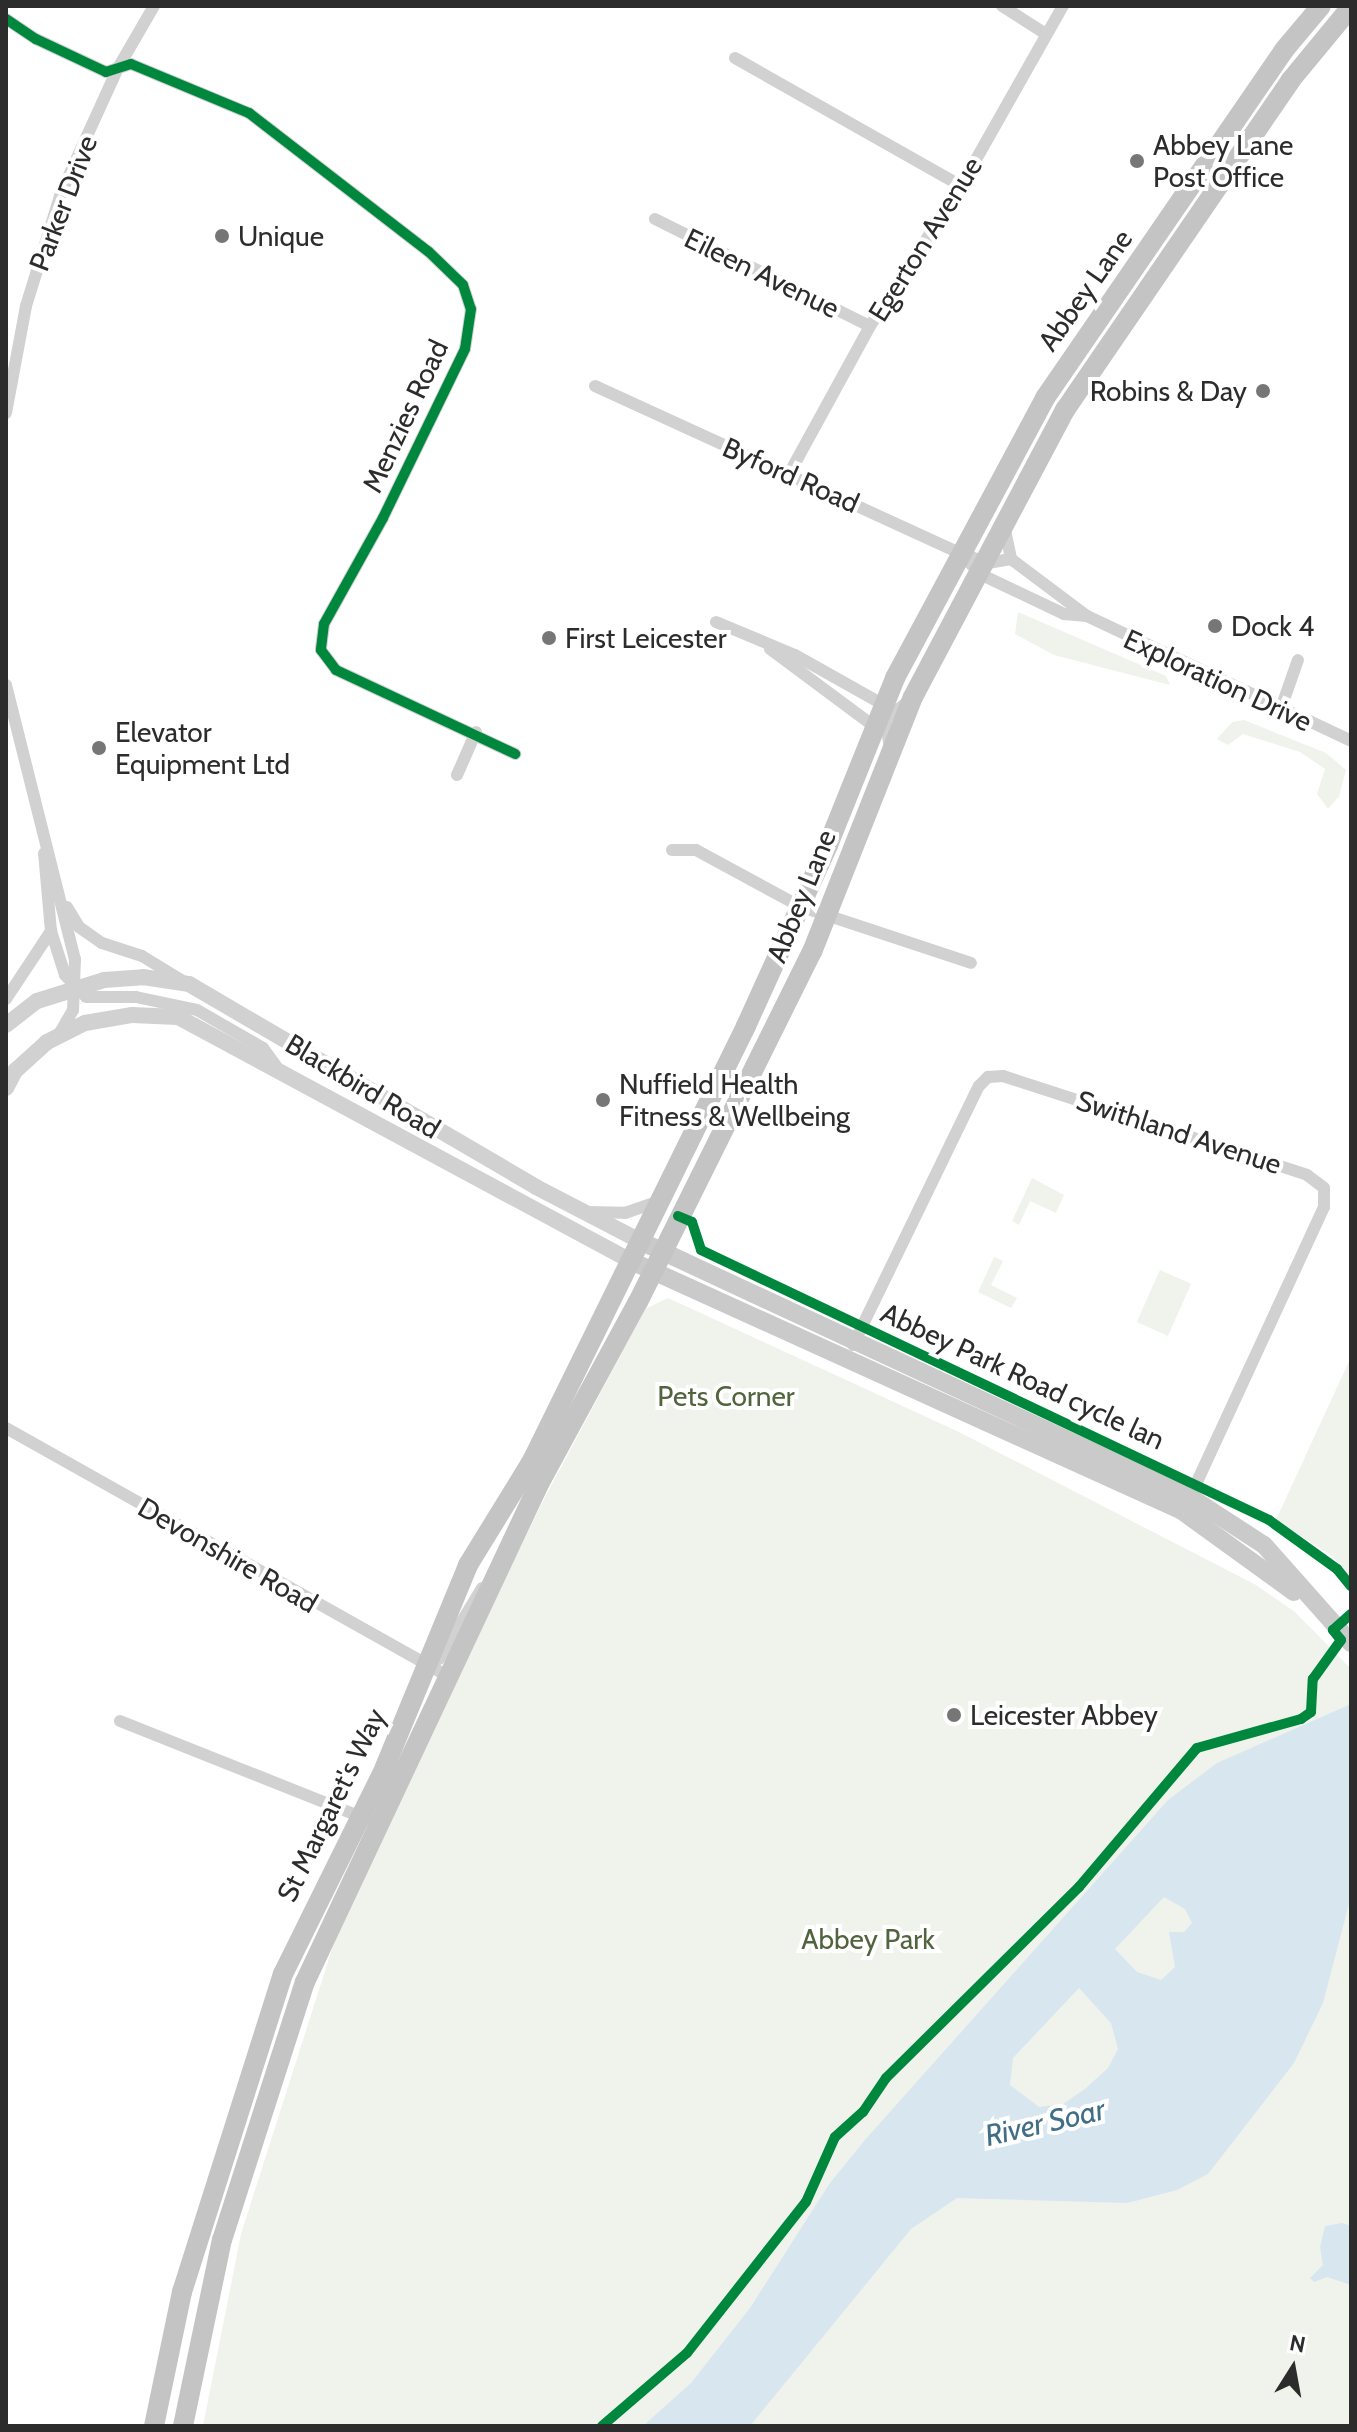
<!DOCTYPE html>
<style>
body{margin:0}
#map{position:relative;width:1357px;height:2432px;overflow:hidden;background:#fff;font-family:Cabin,sans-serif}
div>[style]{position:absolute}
.green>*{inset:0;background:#eff3eb;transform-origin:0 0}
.water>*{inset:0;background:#d8e6ef}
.minor>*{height:12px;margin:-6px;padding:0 6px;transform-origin:6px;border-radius:6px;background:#d1d1d1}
.tertiary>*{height:16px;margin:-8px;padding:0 8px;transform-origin:8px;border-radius:8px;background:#d1d1d1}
.secondary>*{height:18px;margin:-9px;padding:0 9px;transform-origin:9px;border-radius:9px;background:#cacaca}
.primary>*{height:20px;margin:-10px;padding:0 10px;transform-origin:10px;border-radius:10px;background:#c4c4c4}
.cycleway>*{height:10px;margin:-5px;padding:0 5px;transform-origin:5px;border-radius:5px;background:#00873e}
.dots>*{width:22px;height:22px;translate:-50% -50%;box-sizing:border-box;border:4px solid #fff;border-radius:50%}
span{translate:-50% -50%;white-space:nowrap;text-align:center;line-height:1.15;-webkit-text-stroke:8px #fff;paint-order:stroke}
.poi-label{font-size:28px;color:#2c2c2c}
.left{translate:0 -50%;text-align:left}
.right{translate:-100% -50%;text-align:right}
.street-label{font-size:28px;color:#2c2c2c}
.park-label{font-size:28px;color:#50643d}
.water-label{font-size:30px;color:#416e87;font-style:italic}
.frame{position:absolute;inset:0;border:8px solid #2c2c2c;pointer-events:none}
.north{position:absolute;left:1253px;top:2328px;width:80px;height:80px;-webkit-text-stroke:6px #fff;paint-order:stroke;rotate:11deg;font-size:22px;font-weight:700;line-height:32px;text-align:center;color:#2c2c2c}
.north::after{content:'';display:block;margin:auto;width:28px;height:36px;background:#2c2c2c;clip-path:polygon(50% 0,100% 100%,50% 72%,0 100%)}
</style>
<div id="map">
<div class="green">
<div style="clip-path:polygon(1018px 612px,1166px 676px,1170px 685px,1054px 655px,1015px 634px)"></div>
<div style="clip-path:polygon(1244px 720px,1326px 753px,1346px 770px,1339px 796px,1328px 809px,1317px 794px,1325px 769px,1300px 752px,1243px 734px,1228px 745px,1217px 739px,1232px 722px)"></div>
<div style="clip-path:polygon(1032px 1178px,1064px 1195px,1056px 1213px,1030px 1201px,1019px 1225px,1012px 1221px)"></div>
<div style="clip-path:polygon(994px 1257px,1003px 1261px,991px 1285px,1017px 1298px,1011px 1308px,978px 1292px)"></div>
<div style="left:1160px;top:1270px;width:34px;height:57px;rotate:24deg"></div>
<div style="clip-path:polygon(668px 1298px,959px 1432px,1256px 1585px,1295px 1612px,1351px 1669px,1351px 2426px,203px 2426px,241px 2234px,333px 1946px,376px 1843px,541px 1505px,645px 1309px)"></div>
<div style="clip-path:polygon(1351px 1357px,1351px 1579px,1332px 1556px,1276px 1520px)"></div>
</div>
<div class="water">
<div style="clip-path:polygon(evenodd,1351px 1704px,1351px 1896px,1323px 2003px,1294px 2063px,1208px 2174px,1177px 2190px,1127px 2203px,957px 2198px,911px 2229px,750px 2426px,643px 2426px,691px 2383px,750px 2308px,830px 2183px,864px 2141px,1168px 1800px,1217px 1763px,1351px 1704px,1164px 1897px,1185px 1909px,1192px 1923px,1184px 1932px,1169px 1932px,1175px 1967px,1161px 1980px,1137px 1972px,1115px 1949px,1164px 1897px,1351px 1704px,1079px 1988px,1111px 2023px,1118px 2049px,1108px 2068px,1085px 2089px,1063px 2104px,1039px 2107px,1010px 2085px,1013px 2058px,1079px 1988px)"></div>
<div style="clip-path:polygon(1342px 2223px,1351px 2226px,1351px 2285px,1327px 2277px,1314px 2282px,1310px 2278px,1323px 2265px,1320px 2247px,1325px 2226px)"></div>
</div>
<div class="minor">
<div style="left:1002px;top:6px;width:52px;rotate:32.5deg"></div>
<div style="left:6px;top:19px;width:36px;rotate:34deg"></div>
<div style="left:36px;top:39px;width:77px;rotate:25.2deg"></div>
<div style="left:106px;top:72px;width:26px;rotate:-18deg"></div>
<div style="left:131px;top:64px;width:128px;rotate:22.6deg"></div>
<div style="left:249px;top:113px;width:227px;rotate:37.7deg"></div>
<div style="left:429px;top:252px;width:47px;rotate:44.1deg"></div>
<div style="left:463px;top:285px;width:25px;rotate:72deg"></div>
<div style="left:471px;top:309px;width:40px;rotate:98.5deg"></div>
<div style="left:465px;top:349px;width:188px;rotate:115.9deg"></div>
<div style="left:383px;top:518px;width:121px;rotate:119.1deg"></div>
<div style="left:324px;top:624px;width:26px;rotate:97deg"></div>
<div style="left:321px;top:650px;width:25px;rotate:53deg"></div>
<div style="left:336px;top:670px;width:198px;rotate:25.1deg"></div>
<div style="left:735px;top:58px;width:260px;rotate:29.5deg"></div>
<div style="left:655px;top:219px;width:240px;rotate:26.5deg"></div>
<div style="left:595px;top:386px;width:401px;rotate:24.6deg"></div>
<div style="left:960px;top:553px;width:30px;rotate:20deg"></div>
<div style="left:988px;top:563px;width:23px;rotate:-10deg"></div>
<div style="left:6px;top:413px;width:109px;rotate:-79.4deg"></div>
<div style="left:26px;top:306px;width:118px;rotate:-72.8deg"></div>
<div style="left:61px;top:193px;width:137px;rotate:-65.5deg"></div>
<div style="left:118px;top:68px;width:72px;rotate:-59.9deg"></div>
<div style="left:789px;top:474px;width:169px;rotate:-61.3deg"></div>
<div style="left:870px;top:326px;width:167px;rotate:-57deg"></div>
<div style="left:961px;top:186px;width:207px;rotate:-60.5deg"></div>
<div style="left:1005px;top:530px;width:30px;rotate:78deg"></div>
<div style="left:1011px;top:559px;width:95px;rotate:36.9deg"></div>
<div style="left:1087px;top:616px;width:292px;rotate:25.3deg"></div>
<div style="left:960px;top:553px;width:31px;rotate:45deg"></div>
<div style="left:982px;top:575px;width:91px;rotate:25.4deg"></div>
<div style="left:1064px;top:614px;width:23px;rotate:5deg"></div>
<div style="left:716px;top:622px;width:86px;rotate:22.7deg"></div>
<div style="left:795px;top:655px;width:102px;rotate:29.3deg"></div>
<div style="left:884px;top:705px;width:45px;rotate:82.4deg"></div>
<div style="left:770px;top:649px;width:131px;rotate:36.6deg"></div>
<div style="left:875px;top:727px;width:43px;rotate:-37.4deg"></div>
<div style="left:6px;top:685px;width:283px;rotate:75.9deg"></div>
<div style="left:75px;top:959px;width:51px;rotate:92.2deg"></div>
<div style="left:73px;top:1010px;width:30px;rotate:120deg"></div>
<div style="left:1280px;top:711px;width:54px;rotate:-70.6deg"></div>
<div style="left:457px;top:775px;width:47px;rotate:-66.2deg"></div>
<div style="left:672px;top:850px;width:24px"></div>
<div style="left:696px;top:850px;width:117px;rotate:28.5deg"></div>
<div style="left:799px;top:906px;width:181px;rotate:18.3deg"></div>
<div style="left:67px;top:907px;width:23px;rotate:59deg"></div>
<div style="left:79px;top:927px;width:28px;rotate:35deg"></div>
<div style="left:102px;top:943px;width:42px;rotate:18deg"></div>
<div style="left:142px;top:956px;width:48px;rotate:31.4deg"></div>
<div style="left:51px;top:931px;width:46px;rotate:72.3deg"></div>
<div style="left:65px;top:975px;width:30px;rotate:46deg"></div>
<div style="left:86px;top:997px;width:50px"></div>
<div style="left:136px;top:997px;width:62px;rotate:12deg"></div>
<div style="left:197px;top:1010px;width:76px;rotate:29.9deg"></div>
<div style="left:263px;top:1048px;width:22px;rotate:54deg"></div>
<div style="left:6px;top:999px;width:82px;rotate:-56.5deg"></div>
<div style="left:51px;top:931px;width:78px;rotate:-95.1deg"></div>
<div style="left:586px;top:1212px;width:39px;rotate:1deg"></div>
<div style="left:625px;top:1213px;width:36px;rotate:-19deg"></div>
<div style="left:853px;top:1345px;width:288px;rotate:-64.1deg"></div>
<div style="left:979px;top:1086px;width:13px;rotate:-45deg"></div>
<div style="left:988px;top:1077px;width:15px;rotate:-4deg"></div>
<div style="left:1003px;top:1076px;width:320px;rotate:18deg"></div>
<div style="left:1307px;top:1175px;width:21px;rotate:37deg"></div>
<div style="left:1324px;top:1188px;width:19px;rotate:90deg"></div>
<div style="left:1324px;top:1207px;width:324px;rotate:114.8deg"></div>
<div style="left:6px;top:1428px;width:510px;rotate:29.33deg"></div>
<div style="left:432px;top:1661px;width:7px;rotate:-16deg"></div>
<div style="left:439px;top:1659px;width:83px;rotate:-58.8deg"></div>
<div style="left:120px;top:1721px;width:265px;rotate:21.7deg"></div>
</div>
<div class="tertiary">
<div style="left:6px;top:1025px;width:39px;rotate:-38deg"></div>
<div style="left:37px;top:1001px;width:70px;rotate:-17.4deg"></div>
<div style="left:104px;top:980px;width:39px;rotate:-4deg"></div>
<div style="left:143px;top:977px;width:47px;rotate:8.7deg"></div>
<div style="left:189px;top:984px;width:402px;rotate:30.3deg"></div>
<div style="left:536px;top:1187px;width:117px;rotate:27.4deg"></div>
<div style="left:6px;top:1088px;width:19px;rotate:-62deg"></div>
<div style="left:15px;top:1071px;width:43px;rotate:-42.2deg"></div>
<div style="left:47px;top:1042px;width:42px;rotate:-26.6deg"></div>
<div style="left:85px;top:1023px;width:48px;rotate:-9.7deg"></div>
<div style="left:132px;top:1015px;width:46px;rotate:2.5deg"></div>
<div style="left:178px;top:1017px;width:515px;rotate:28.31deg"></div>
</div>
<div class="secondary">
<div style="left:640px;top:1241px;width:607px;rotate:24.96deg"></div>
<div style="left:1190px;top:1497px;width:88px;rotate:33deg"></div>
<div style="left:1264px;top:1545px;width:131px;rotate:48.4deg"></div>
<div style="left:631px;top:1261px;width:605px;rotate:24.4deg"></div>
<div style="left:1182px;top:1511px;width:138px;rotate:35.9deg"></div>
</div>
<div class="primary">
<div style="left:154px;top:2426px;width:137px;rotate:-78.2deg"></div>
<div style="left:182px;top:2292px;width:334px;rotate:-72.4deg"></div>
<div style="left:283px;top:1974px;width:223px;rotate:-63.7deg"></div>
<div style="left:382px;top:1774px;width:226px;rotate:-67.6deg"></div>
<div style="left:468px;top:1565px;width:122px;rotate:-58.4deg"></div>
<div style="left:532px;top:1461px;width:485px;rotate:-63.8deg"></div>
<div style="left:746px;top:1026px;width:199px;rotate:-65.6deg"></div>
<div style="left:828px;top:845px;width:180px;rotate:-68.1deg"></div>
<div style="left:895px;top:678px;width:318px;rotate:-61.8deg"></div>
<div style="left:1045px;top:398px;width:422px;rotate:-55.5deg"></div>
<div style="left:1284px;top:50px;width:57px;rotate:-49.9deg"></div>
<div style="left:183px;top:2426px;width:190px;rotate:-78.2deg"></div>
<div style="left:222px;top:2240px;width:271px;rotate:-72.2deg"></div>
<div style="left:305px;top:1982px;width:550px;rotate:-64.83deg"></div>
<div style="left:539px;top:1484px;width:207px;rotate:-61.5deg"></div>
<div style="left:638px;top:1302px;width:391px;rotate:-63.6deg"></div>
<div style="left:812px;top:952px;width:274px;rotate:-68.4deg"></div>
<div style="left:913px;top:697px;width:325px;rotate:-62.1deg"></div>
<div style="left:1065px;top:410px;width:399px;rotate:-55.6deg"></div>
<div style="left:1290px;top:81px;width:96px;rotate:-50.5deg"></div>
</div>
<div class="cycleway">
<div style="left:6px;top:19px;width:36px;rotate:34deg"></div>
<div style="left:36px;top:39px;width:77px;rotate:25.2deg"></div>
<div style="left:106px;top:72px;width:26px;rotate:-18deg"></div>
<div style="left:131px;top:64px;width:128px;rotate:22.6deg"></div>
<div style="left:249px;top:113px;width:227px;rotate:37.7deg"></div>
<div style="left:429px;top:252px;width:47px;rotate:44.1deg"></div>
<div style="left:463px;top:285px;width:25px;rotate:72deg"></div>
<div style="left:471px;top:309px;width:40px;rotate:98.5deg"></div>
<div style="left:465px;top:349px;width:188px;rotate:115.9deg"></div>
<div style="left:383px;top:518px;width:121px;rotate:119.1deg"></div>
<div style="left:324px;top:624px;width:26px;rotate:97deg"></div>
<div style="left:321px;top:650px;width:25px;rotate:53deg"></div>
<div style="left:336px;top:670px;width:198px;rotate:25.1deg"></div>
<div style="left:678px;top:1216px;width:15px;rotate:23deg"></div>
<div style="left:692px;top:1222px;width:29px;rotate:72deg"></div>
<div style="left:701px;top:1250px;width:629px;rotate:25.42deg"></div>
<div style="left:1269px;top:1520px;width:84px;rotate:35.8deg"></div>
<div style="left:1337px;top:1569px;width:22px;rotate:51deg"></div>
<div style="left:602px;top:2426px;width:112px;rotate:-40.7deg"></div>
<div style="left:687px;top:2353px;width:192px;rotate:-51.8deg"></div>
<div style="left:806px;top:2202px;width:71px;rotate:-66deg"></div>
<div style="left:835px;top:2137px;width:38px;rotate:-42deg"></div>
<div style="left:863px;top:2112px;width:41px;rotate:-55.9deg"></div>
<div style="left:886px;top:2078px;width:272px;rotate:-44.7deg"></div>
<div style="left:1079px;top:1887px;width:182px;rotate:-49.7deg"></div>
<div style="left:1197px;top:1748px;width:108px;rotate:-15.6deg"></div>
<div style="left:1301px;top:1719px;width:12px;rotate:-35deg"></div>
<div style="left:1311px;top:1712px;width:33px;rotate:-87deg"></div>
<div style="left:1313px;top:1679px;width:48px;rotate:-54.3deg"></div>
<div style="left:1341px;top:1640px;width:13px;rotate:-129deg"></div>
<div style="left:1333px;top:1630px;width:24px;rotate:-42deg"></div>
</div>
<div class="dots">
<div style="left:1137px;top:161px;background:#767676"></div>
<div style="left:222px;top:236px;background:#767676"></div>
<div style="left:1263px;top:391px;background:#767676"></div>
<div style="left:1215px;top:626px;background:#767676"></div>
<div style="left:549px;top:638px;background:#767676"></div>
<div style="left:99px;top:748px;background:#767676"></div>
<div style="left:603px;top:1100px;background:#767676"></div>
<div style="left:954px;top:1715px;background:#767676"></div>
</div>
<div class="poi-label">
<span class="left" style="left:1153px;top:161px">Abbey Lane<br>Post Office</span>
<span class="left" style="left:238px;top:236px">Unique</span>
<span class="right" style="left:1247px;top:391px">Robins &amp; Day</span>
<span class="left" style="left:1231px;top:626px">Dock 4</span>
<span class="left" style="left:565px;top:638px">First Leicester</span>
<span class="left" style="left:115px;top:748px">Elevator<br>Equipment Ltd</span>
<span class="left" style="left:619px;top:1100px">Nuffield Health<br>Fitness &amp; Wellbeing</span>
<span class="left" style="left:970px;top:1715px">Leicester Abbey</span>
</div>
<div class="street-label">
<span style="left:63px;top:203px;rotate:-69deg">Parker Drive</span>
<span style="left:925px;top:239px;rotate:-58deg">Egerton Avenue</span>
<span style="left:762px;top:273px;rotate:26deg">Eileen Avenue</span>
<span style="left:1085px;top:290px;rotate:-55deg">Abbey Lane</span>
<span style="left:405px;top:416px;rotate:-65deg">Menzies Road</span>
<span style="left:791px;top:475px;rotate:24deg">Byford Road</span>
<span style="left:1218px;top:680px;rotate:25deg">Exploration Drive</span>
<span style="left:801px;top:896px;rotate:-68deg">Abbey Lane</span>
<span style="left:363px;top:1086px;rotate:31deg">Blackbird Road</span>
<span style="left:1179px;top:1132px;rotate:18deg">Swithland Avenue</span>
<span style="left:1023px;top:1376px;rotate:25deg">Abbey Park Road cycle lan</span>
<span style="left:228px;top:1555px;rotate:30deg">Devonshire Road</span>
<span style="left:331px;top:1805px;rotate:-64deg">St Margaret's Way</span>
</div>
<div class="park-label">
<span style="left:726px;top:1396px">Pets Corner</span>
<span style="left:868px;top:1939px">Abbey Park</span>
</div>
<div class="water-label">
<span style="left:1045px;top:2123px;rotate:-13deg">River Soar</span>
</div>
<div class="frame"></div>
<div class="north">N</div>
</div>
